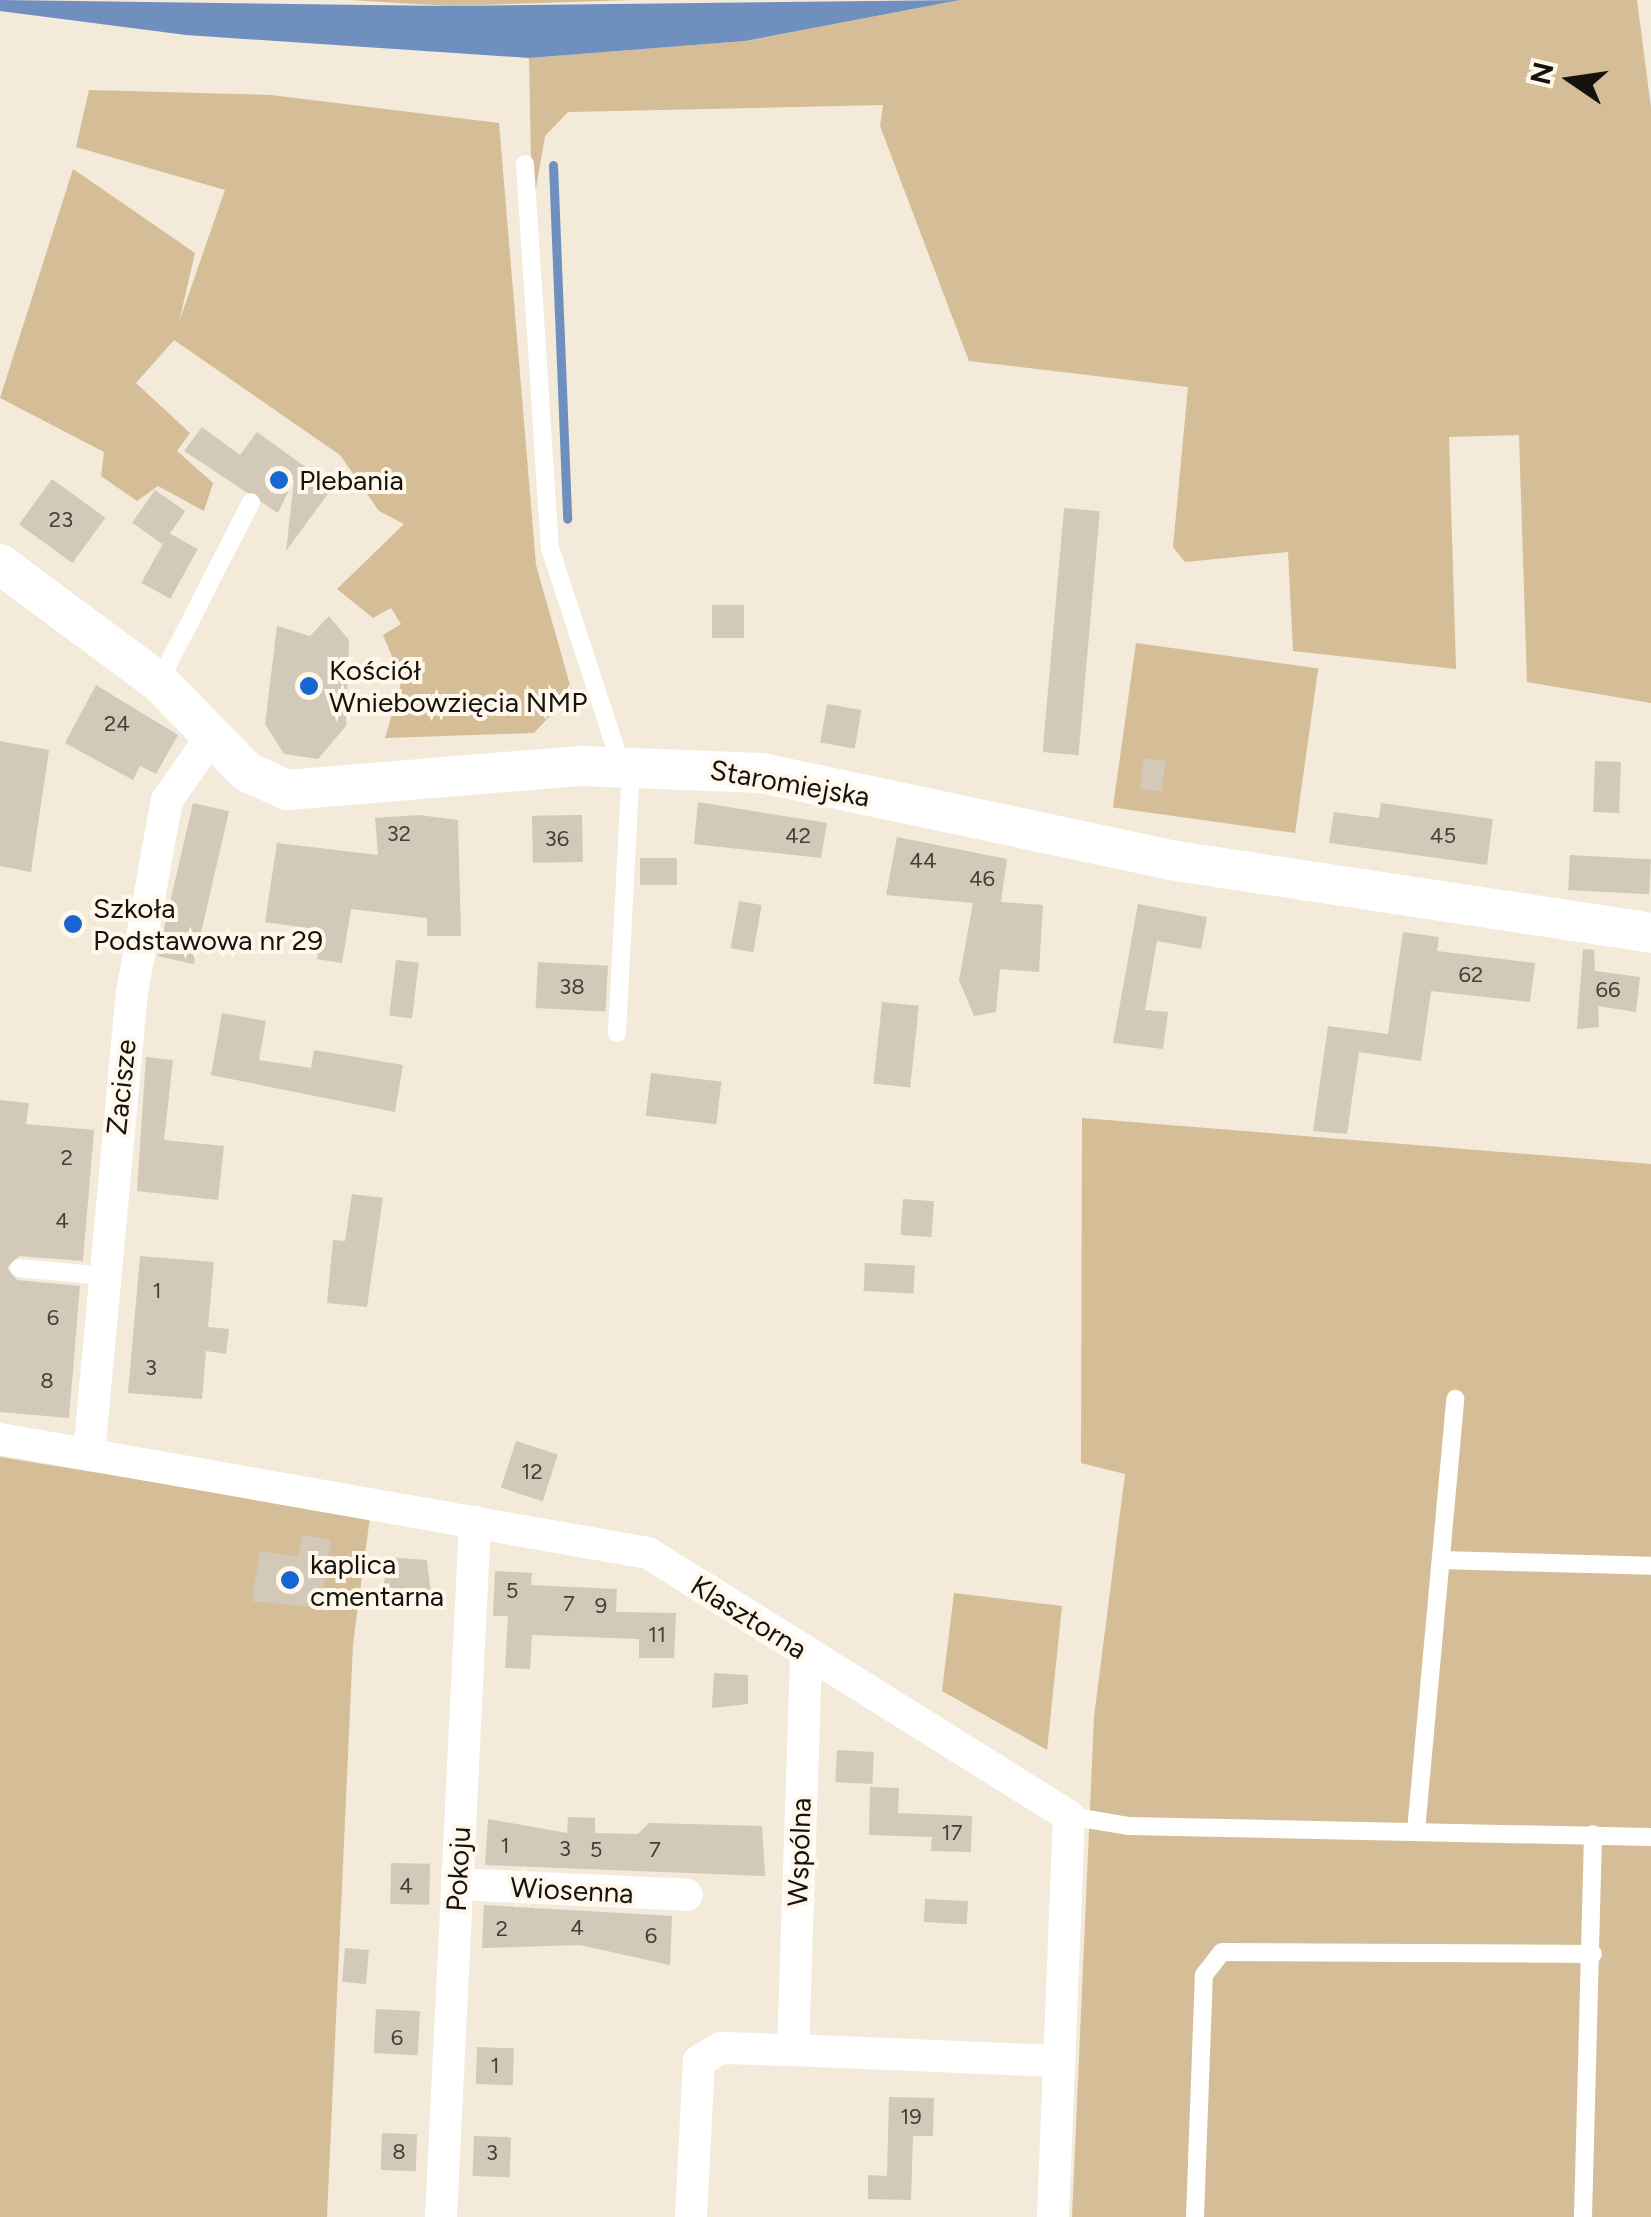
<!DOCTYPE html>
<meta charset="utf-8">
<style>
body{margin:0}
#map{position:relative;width:1651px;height:2217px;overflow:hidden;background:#f3eada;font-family:Figtree,sans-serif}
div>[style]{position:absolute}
.green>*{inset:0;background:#d4bd97;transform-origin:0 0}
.water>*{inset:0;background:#6f8fbf}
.stream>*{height:9px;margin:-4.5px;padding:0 4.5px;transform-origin:4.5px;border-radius:4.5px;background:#6f8fbf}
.building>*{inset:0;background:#d2c9b9;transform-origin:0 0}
.service>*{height:18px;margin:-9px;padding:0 9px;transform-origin:9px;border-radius:9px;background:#fff}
.minor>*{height:32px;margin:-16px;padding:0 16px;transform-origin:16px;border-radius:16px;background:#fff}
.tertiary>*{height:40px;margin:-20px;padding:0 20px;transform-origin:20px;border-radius:20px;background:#fff}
.dots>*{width:28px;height:28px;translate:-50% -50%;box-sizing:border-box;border:5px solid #fff7ea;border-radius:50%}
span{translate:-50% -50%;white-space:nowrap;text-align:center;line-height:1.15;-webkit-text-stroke:8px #fff7ea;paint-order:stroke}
.number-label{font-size:22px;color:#454039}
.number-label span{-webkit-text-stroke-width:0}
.poi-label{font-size:28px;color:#16130e}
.left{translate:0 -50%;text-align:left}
.street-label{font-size:28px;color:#16130e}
.north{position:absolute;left:1521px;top:30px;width:100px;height:100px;-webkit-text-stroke:8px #fff7ea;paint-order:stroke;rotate:283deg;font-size:28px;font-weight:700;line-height:40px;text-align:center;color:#16130e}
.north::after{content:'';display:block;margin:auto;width:35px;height:45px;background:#16130e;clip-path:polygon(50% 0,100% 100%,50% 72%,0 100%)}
</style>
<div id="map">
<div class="green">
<div style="clip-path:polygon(350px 0,632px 0,447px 6px)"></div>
<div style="clip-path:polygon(960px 0,1637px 0,1651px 108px,1651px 703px,1527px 682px,1519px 435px,1449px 437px,1456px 669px,1293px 651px,1288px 552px,1185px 562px,1173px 547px,1188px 387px,969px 361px,880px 126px,883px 105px,568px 112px,545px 136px,532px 211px,529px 58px,745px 41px)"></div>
<div style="clip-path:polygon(89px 90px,271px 95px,499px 123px,536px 565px,572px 692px,534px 733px,385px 738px,402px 680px,383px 635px,401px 624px,391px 608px,373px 618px,337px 589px,404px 524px,379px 511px,340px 455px,174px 340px,136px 383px,190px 433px,177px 451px,213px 483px,204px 511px,158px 486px,137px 501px,101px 476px,104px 452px,0 398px,73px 169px,195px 253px,179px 322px,225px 190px,76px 147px)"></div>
<div style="left:1136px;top:643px;width:184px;height:166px;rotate:8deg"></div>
<div style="clip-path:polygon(1082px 1118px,1651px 1164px,1651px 2217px,1072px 2217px,1094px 1717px,1125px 1474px,1081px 1463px)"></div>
<div style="clip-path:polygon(0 1457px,370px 1517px,353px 1644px,327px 2217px,0 2217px)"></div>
<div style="clip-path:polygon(954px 1593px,1062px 1606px,1047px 1750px,942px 1691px)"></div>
</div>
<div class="water">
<div style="clip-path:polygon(0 0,447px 6px,960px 0,745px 41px,529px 58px,186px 35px,0 11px)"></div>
</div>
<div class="stream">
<div style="left:553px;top:165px;width:354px;rotate:87.7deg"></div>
</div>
<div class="building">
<div style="clip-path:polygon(202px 427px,240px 455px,257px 432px,333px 487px,286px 551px,294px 480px,278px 513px,184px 451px)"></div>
<div style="left:52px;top:479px;width:66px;height:56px;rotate:36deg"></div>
<div style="left:155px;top:490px;width:37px;height:40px;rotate:35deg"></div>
<div style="left:1064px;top:508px;width:36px;height:245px;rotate:5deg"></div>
<div style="left:169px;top:533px;width:33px;height:57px;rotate:29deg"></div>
<div style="left:744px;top:605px;width:33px;height:32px;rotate:90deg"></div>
<div style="clip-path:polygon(329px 616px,349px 640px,346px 726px,318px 759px,284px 754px,265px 724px,277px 626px,310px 636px)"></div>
<div style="clip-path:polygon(96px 685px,178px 735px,156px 774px,140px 766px,133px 780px,65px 743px)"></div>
<div style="left:827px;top:704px;width:35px;height:39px;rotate:10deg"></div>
<div style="clip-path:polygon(0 741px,49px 750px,31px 872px,0 866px)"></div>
<div style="left:1144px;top:758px;width:22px;height:31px;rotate:8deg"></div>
<div style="left:1595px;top:761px;width:26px;height:51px;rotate:2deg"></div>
<div style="clip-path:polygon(698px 802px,827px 823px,821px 858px,694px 844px)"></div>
<div style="left:193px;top:803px;width:37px;height:157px;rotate:13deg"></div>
<div style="clip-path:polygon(1381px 803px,1493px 819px,1487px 865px,1329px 843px,1334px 812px,1379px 818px)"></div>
<div style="clip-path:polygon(419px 815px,458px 820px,461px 936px,427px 936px,427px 918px,351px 909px,342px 963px,317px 959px,322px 930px,265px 922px,277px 843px,378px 855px,375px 818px)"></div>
<div style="left:582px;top:815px;width:47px;height:50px;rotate:89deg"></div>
<div style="clip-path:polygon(897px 837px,1007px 859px,1001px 902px,1043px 905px,1039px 972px,1000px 969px,996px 1012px,974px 1016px,959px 980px,973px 903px,886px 895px)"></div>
<div style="left:1570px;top:855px;width:81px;height:35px;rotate:3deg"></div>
<div style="left:677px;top:858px;width:27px;height:37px;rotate:90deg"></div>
<div style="left:739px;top:901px;width:23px;height:48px;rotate:10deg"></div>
<div style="clip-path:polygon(1138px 904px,1207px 917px,1201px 949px,1157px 941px,1145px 1010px,1168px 1012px,1163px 1049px,1113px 1043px)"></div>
<div style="clip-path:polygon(1403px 932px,1439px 937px,1437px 951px,1535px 963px,1530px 1002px,1431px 991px,1421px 1061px,1359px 1052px,1347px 1134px,1313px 1131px,1328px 1026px,1388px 1034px)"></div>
<div style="clip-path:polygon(1583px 949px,1594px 950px,1595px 971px,1640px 977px,1636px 1012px,1598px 1006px,1599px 1027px,1577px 1029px)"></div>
<div style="left:396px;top:960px;width:23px;height:56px;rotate:7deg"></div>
<div style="left:538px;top:962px;width:70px;height:46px;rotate:3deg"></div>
<div style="left:882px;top:1002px;width:37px;height:82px;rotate:6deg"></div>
<div style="clip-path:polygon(222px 1013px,266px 1021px,259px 1060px,311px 1068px,314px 1050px,403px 1065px,395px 1112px,211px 1075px)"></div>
<div style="clip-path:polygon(146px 1057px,173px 1060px,164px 1140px,224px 1146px,218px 1200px,137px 1191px)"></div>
<div style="left:651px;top:1073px;width:71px;height:43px;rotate:7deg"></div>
<div style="clip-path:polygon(0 1100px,29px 1103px,26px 1124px,94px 1130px,83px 1261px,19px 1256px,7px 1268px,17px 1280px,80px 1286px,69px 1418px,0 1412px)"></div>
<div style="clip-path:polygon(352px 1194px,383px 1198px,367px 1307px,327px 1303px,333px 1240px,345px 1241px)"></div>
<div style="left:903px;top:1199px;width:31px;height:36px;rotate:4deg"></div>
<div style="clip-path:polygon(140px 1256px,214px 1262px,208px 1327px,229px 1329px,226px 1354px,206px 1351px,202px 1399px,128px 1393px)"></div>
<div style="left:865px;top:1263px;width:50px;height:28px;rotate:3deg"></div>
<div style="left:516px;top:1441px;width:44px;height:49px;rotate:18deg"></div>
<div style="clip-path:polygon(302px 1535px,331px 1540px,320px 1608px,252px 1601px,260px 1551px,298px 1557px)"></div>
<div style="clip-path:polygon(386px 1557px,427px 1560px,432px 1604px,383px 1602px)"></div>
<div style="clip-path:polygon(495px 1571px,532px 1573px,531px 1585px,617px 1589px,616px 1612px,676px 1613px,674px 1658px,639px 1658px,639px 1639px,532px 1635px,530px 1669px,505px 1668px,508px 1616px,493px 1616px)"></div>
<div style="clip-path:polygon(714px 1673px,748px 1675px,748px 1704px,712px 1708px)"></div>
<div style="left:837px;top:1750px;width:37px;height:32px;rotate:3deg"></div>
<div style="clip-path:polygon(870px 1787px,899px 1788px,898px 1813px,972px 1816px,971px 1852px,931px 1851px,932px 1837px,869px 1835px)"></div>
<div style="clip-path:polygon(568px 1817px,595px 1818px,595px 1833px,638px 1834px,649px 1823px,762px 1826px,765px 1876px,485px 1865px,488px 1819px,567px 1833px)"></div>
<div style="left:391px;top:1863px;width:39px;height:41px;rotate:1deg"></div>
<div style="left:925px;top:1899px;width:43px;height:23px;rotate:3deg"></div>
<div style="clip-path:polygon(484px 1905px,672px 1916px,670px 1965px,580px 1945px,482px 1948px)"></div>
<div style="left:345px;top:1948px;width:24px;height:34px;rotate:5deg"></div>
<div style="left:376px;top:2009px;width:44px;height:44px;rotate:3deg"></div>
<div style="left:477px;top:2047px;width:37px;height:37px;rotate:2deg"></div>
<div style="clip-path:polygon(889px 2097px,934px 2098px,933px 2136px,913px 2136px,911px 2200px,868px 2199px,868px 2175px,887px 2176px)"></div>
<div style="left:382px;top:2133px;width:35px;height:37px;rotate:2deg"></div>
<div style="left:474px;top:2136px;width:37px;height:40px;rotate:2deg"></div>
</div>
<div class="service">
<div style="left:525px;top:164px;width:385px;rotate:86.3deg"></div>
<div style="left:550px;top:548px;width:228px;rotate:71.9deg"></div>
<div style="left:159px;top:682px;width:202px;rotate:-62.9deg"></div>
<div style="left:617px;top:1033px;width:268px;rotate:-87deg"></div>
<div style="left:19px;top:1268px;width:85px;rotate:5.4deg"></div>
<div style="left:1441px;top:1560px;width:210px;rotate:1.6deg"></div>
<div style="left:1069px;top:1816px;width:61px;rotate:9.5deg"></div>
<div style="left:1129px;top:1826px;width:522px;rotate:1.21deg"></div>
<div style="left:1416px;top:1831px;width:434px;rotate:-84.8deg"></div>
<div style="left:1195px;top:2217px;width:242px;rotate:-87.9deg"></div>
<div style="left:1204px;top:1975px;width:29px;rotate:-52deg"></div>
<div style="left:1222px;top:1952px;width:371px;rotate:0.3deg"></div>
<div style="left:1583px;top:2217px;width:383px;rotate:-88.5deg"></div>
</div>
<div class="minor">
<div style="left:0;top:1439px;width:658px;rotate:9.98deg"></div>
<div style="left:648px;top:1553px;width:496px;rotate:32deg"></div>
<div style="left:1069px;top:1816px;width:401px;rotate:92.3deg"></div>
<div style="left:89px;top:1454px;width:464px;rotate:-84.7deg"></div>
<div style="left:132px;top:992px;width:195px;rotate:-79.7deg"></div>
<div style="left:167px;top:800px;width:78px;rotate:-54.9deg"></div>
<div style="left:457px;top:1884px;width:230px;rotate:2.7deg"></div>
<div style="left:793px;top:2050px;width:264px;rotate:2.4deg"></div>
<div style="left:441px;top:2217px;width:696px;rotate:-87.2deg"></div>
<div style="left:691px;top:2217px;width:156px;rotate:-87.1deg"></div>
<div style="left:699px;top:2061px;width:26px;rotate:-31deg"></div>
<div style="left:721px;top:2048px;width:72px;rotate:1.6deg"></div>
<div style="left:793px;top:2050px;width:397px;rotate:-88.1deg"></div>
</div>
<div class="tertiary">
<div style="left:0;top:564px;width:198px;rotate:36.6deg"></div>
<div style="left:159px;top:682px;width:126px;rotate:45.6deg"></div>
<div style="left:247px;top:772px;width:44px;rotate:24.2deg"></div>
<div style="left:287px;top:790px;width:295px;rotate:-4.7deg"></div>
<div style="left:581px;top:766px;width:181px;rotate:2.2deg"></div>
<div style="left:762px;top:773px;width:417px;rotate:12deg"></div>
<div style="left:1170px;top:860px;width:487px;rotate:8.6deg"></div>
</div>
<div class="dots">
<div style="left:279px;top:480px;background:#1866d1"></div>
<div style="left:309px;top:686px;background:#1866d1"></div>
<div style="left:73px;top:924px;background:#1866d1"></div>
<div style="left:290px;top:1580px;background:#1866d1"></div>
</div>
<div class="number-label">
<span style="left:61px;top:520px">23</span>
<span style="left:117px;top:724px">24</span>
<span style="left:399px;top:834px">32</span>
<span style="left:798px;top:836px">42</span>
<span style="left:1443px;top:836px">45</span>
<span style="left:557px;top:839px">36</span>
<span style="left:923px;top:861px">44</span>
<span style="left:982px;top:879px">46</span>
<span style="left:1471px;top:975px">62</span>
<span style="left:572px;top:987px">38</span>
<span style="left:1608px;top:990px">66</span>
<span style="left:67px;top:1158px">2</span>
<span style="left:62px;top:1221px">4</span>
<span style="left:157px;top:1291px">1</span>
<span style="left:53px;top:1318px">6</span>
<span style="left:151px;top:1368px">3</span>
<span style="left:47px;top:1381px">8</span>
<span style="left:532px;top:1472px">12</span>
<span style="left:512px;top:1591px">5</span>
<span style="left:569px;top:1604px">7</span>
<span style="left:601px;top:1606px">9</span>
<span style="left:657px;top:1635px">11</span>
<span style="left:952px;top:1833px">17</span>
<span style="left:505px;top:1846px">1</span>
<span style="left:565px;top:1849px">3</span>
<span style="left:596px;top:1850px">5</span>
<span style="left:655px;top:1850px">7</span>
<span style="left:406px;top:1886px">4</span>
<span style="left:577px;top:1928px">4</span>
<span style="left:502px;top:1929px">2</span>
<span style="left:651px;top:1936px">6</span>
<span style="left:397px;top:2038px">6</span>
<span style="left:495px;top:2066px">1</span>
<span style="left:911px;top:2117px">19</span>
<span style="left:399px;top:2152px">8</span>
<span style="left:492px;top:2153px">3</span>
</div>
<div class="poi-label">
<span class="left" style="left:299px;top:480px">Plebania</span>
<span class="left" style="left:329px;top:686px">Kościół<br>Wniebowzięcia NMP</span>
<span class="left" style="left:93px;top:924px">Szkoła<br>Podstawowa nr 29</span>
<span class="left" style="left:310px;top:1580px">kaplica<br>cmentarna</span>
</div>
<div class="street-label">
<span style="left:790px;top:783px;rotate:10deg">Staromiejska</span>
<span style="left:121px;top:1087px;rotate:-84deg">Zacisze</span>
<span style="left:749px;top:1617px;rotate:32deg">Klasztorna</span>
<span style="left:799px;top:1852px;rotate:-88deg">Wspólna</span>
<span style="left:458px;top:1869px;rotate:-87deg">Pokoju</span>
<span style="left:572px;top:1890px;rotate:3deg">Wiosenna</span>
</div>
<div class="north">N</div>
</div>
